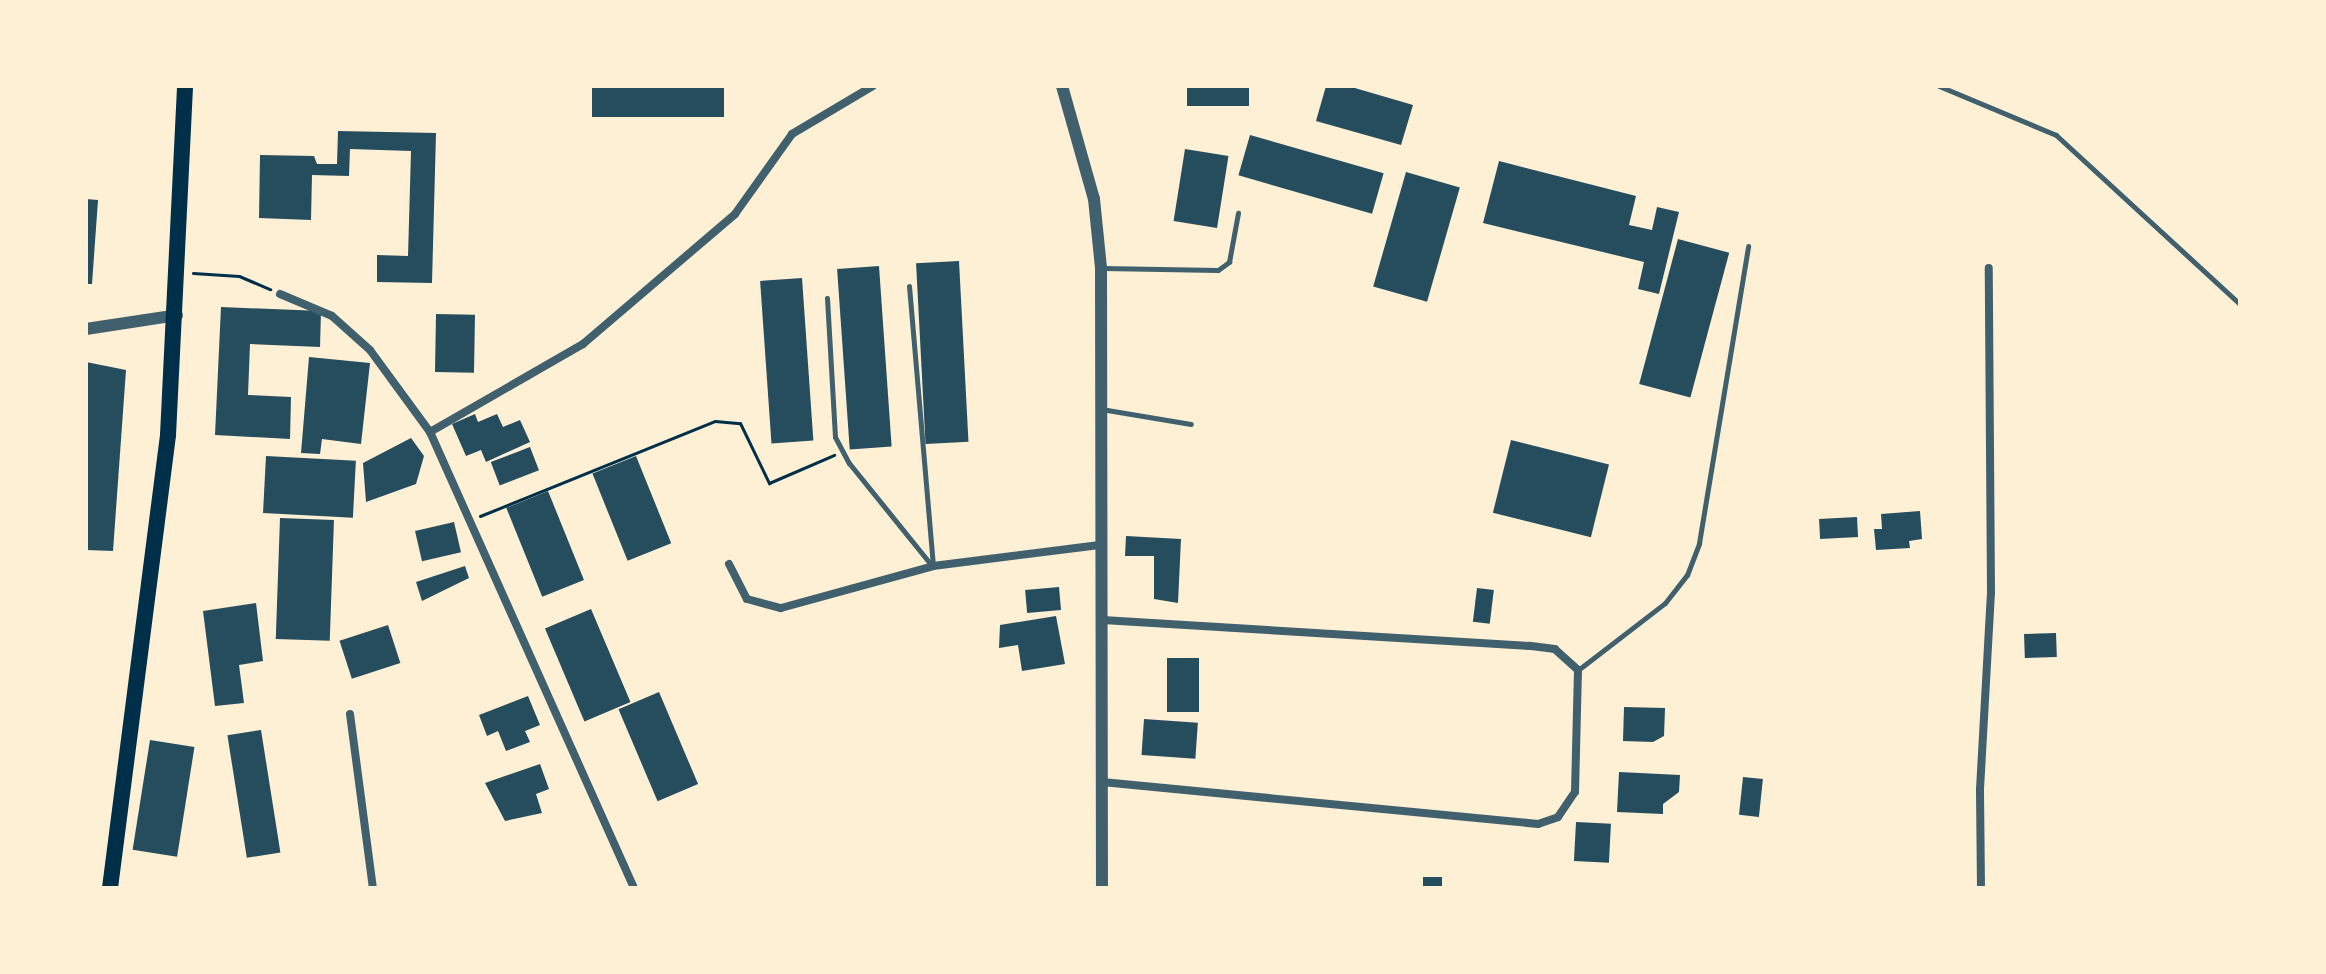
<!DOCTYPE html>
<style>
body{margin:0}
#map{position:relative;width:2326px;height:974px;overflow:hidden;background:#fdf0d5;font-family:Poppins,sans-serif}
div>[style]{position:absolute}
.building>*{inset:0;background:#264d5e;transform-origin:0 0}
.path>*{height:3px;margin:-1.5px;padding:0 1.5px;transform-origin:1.5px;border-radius:1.5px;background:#003049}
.service>*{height:5px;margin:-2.5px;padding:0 2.5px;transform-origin:2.5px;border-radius:2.5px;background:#3f606c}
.minor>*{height:8px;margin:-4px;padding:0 4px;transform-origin:4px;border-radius:4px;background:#3f606c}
.tertiary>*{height:12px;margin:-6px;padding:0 6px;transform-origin:6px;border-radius:6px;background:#3f606c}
.primary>*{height:16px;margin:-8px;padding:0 8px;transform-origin:8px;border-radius:8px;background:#003049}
span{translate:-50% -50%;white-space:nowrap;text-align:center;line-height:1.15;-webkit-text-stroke:8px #fdf0d5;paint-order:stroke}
.frame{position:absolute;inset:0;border:88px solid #fdf0d5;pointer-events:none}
</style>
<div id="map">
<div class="building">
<div style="left:592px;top:86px;width:132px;height:31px"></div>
<div style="left:1187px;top:86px;width:62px;height:20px"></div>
<div style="clip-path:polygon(1326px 86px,1348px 86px,1413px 105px,1401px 145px,1316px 121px)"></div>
<div style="clip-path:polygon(338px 131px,436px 133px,432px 283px,377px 282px,377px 255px,408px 256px,411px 151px,350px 149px,349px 176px,312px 175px,311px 220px,259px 218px,260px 155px,314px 156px,317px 164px,337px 164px)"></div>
<div style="left:1250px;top:135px;width:139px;height:42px;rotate:16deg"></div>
<div style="left:1185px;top:149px;width:44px;height:73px;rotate:9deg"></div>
<div style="clip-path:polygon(1499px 161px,1636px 196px,1629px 225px,1652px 230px,1657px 207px,1679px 212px,1659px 294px,1638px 289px,1644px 262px,1483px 223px)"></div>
<div style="left:1406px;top:172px;width:56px;height:119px;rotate:16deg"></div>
<div style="clip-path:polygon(86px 199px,98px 200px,92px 284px,86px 284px)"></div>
<div style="left:1678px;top:239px;width:53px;height:150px;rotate:15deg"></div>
<div style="left:959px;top:261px;width:181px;height:43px;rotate:87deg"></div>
<div style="left:879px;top:266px;width:181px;height:42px;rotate:86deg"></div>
<div style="left:802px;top:278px;width:163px;height:42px;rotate:86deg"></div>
<div style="clip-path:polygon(221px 307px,321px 311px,320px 347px,250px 344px,248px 395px,291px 397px,290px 439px,215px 435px)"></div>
<div style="left:436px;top:314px;width:39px;height:58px;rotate:1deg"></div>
<div style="clip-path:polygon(309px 357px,370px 363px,361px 444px,322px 439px,320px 454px,301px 453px)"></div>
<div style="clip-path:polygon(86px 362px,126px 370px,113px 551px,86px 550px)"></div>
<div style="clip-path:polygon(475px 414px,478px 422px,497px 414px,503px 427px,520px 420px,530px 442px,486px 462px,481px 450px,466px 456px,452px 424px)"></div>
<div style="clip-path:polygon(411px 438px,424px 456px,416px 484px,366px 502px,363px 463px)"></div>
<div style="left:1511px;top:440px;width:101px;height:75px;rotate:14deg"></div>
<div style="left:530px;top:447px;width:25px;height:42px;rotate:69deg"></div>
<div style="left:266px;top:456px;width:90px;height:57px;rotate:3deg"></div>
<div style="left:636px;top:456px;width:94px;height:47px;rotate:68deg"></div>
<div style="left:548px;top:491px;width:96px;height:45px;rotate:68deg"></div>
<div style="clip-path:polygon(1920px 511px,1922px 539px,1909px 541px,1910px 548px,1876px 550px,1874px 529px,1882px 529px,1881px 514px)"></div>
<div style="left:1857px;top:517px;width:20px;height:38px;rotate:87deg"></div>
<div style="left:280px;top:518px;width:54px;height:121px;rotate:2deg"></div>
<div style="left:454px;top:522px;width:31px;height:40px;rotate:77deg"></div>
<div style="clip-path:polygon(1126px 536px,1181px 539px,1178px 603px,1154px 599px,1154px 556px,1125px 556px)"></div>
<div style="clip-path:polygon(465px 566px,469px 578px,422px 601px,416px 582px)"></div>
<div style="left:1059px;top:587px;width:23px;height:34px;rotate:85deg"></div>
<div style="left:1477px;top:588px;width:17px;height:34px;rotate:7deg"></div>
<div style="clip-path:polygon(256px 603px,263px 661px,239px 665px,244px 703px,215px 706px,203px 611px)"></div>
<div style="left:591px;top:609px;width:101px;height:50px;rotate:67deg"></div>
<div style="clip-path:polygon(1056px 616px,1065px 664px,1022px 671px,1018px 645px,999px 648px,1000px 625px)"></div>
<div style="left:388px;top:625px;width:40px;height:51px;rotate:72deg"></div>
<div style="left:2056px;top:633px;width:24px;height:32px;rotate:88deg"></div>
<div style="left:1167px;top:658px;width:32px;height:54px"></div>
<div style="left:659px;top:692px;width:100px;height:44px;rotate:67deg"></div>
<div style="clip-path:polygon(528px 696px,540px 725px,525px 731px,530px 742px,506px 751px,498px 731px,487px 736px,479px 715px)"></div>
<div style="clip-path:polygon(1624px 707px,1665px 708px,1664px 736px,1653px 742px,1623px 741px)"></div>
<div style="left:1144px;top:719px;width:54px;height:36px;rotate:4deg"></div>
<div style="left:261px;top:730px;width:124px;height:34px;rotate:81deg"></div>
<div style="left:150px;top:740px;width:45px;height:111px;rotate:9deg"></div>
<div style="clip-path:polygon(540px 764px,549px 789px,536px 794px,542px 813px,505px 821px,485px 783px)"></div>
<div style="clip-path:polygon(1619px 772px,1680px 775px,1679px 792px,1663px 804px,1663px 814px,1617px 812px)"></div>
<div style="left:1743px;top:777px;width:20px;height:38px;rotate:6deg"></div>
<div style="left:1576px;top:822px;width:35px;height:39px;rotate:3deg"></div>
<div style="left:1442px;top:877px;width:11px;height:19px;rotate:90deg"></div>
</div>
<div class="path">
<div style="left:193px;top:273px;width:46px;rotate:3.7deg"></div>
<div style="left:239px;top:276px;width:34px;rotate:23deg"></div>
<div style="left:480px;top:516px;width:253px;rotate:-22deg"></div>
<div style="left:715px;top:421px;width:25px;rotate:5deg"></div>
<div style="left:740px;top:423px;width:67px;rotate:64.2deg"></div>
<div style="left:769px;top:483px;width:71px;rotate:-23.3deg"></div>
</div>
<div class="service">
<div style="left:1939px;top:86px;width:127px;rotate:22.7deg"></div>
<div style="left:2056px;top:135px;width:250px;rotate:42.6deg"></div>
<div style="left:1102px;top:268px;width:116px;rotate:1deg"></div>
<div style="left:1218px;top:270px;width:14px;rotate:-36deg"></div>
<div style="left:1229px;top:262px;width:50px;rotate:-79.6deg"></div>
<div style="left:909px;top:286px;width:280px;rotate:85.1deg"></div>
<div style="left:827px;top:298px;width:139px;rotate:86.7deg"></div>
<div style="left:835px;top:437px;width:30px;rotate:62deg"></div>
<div style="left:849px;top:463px;width:132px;rotate:51.1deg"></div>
<div style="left:1101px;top:409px;width:91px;rotate:9.5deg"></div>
<div style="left:1578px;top:670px;width:110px;rotate:-37.6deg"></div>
<div style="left:1665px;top:603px;width:36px;rotate:-52deg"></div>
<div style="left:1687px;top:575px;width:34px;rotate:-69deg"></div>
<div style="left:1699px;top:543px;width:301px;rotate:-80.6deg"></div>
</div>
<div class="minor">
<div style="left:280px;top:294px;width:56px;rotate:22.9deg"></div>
<div style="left:332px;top:316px;width:51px;rotate:41.8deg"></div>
<div style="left:370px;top:350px;width:102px;rotate:53.8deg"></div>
<div style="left:430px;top:432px;width:500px;rotate:65.9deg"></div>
<div style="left:430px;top:432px;width:177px;rotate:-29.9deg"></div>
<div style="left:583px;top:344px;width:200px;rotate:-40.5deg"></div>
<div style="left:735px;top:214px;width:98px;rotate:-54.5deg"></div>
<div style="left:792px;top:134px;width:94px;rotate:-30.7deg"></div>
<div style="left:729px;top:564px;width:39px;rotate:63deg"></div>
<div style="left:747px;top:599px;width:35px;rotate:15deg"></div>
<div style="left:781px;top:608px;width:158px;rotate:-15.4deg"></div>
<div style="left:933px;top:566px;width:168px;rotate:-7.2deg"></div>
<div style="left:350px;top:714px;width:176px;rotate:82.5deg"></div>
<div style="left:1102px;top:782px;width:438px;rotate:5.5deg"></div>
<div style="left:1538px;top:824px;width:21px;rotate:-19deg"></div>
<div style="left:1558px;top:817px;width:30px;rotate:-56deg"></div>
<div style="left:1575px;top:792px;width:122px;rotate:-88.6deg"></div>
<div style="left:1578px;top:670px;width:31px;rotate:-138deg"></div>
<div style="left:1555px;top:649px;width:26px;rotate:-173deg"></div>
<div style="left:1529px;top:646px;width:427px;rotate:-176.5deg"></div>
<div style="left:1981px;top:888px;width:99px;rotate:-90.6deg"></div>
<div style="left:1980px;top:789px;width:196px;rotate:-86.8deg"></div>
<div style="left:1991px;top:593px;width:325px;rotate:-90.4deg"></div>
</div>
<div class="tertiary">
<div style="left:1062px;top:86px;width:117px;rotate:74.2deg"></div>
<div style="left:1094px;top:199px;width:69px;rotate:84.2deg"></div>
<div style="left:1101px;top:268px;width:620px;rotate:89.91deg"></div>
<div style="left:86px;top:329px;width:92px;rotate:-8.7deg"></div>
</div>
<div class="primary">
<div style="left:110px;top:888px;width:457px;rotate:-82.7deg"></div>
<div style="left:168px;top:435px;width:349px;rotate:-87.2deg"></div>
</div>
<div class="frame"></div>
</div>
